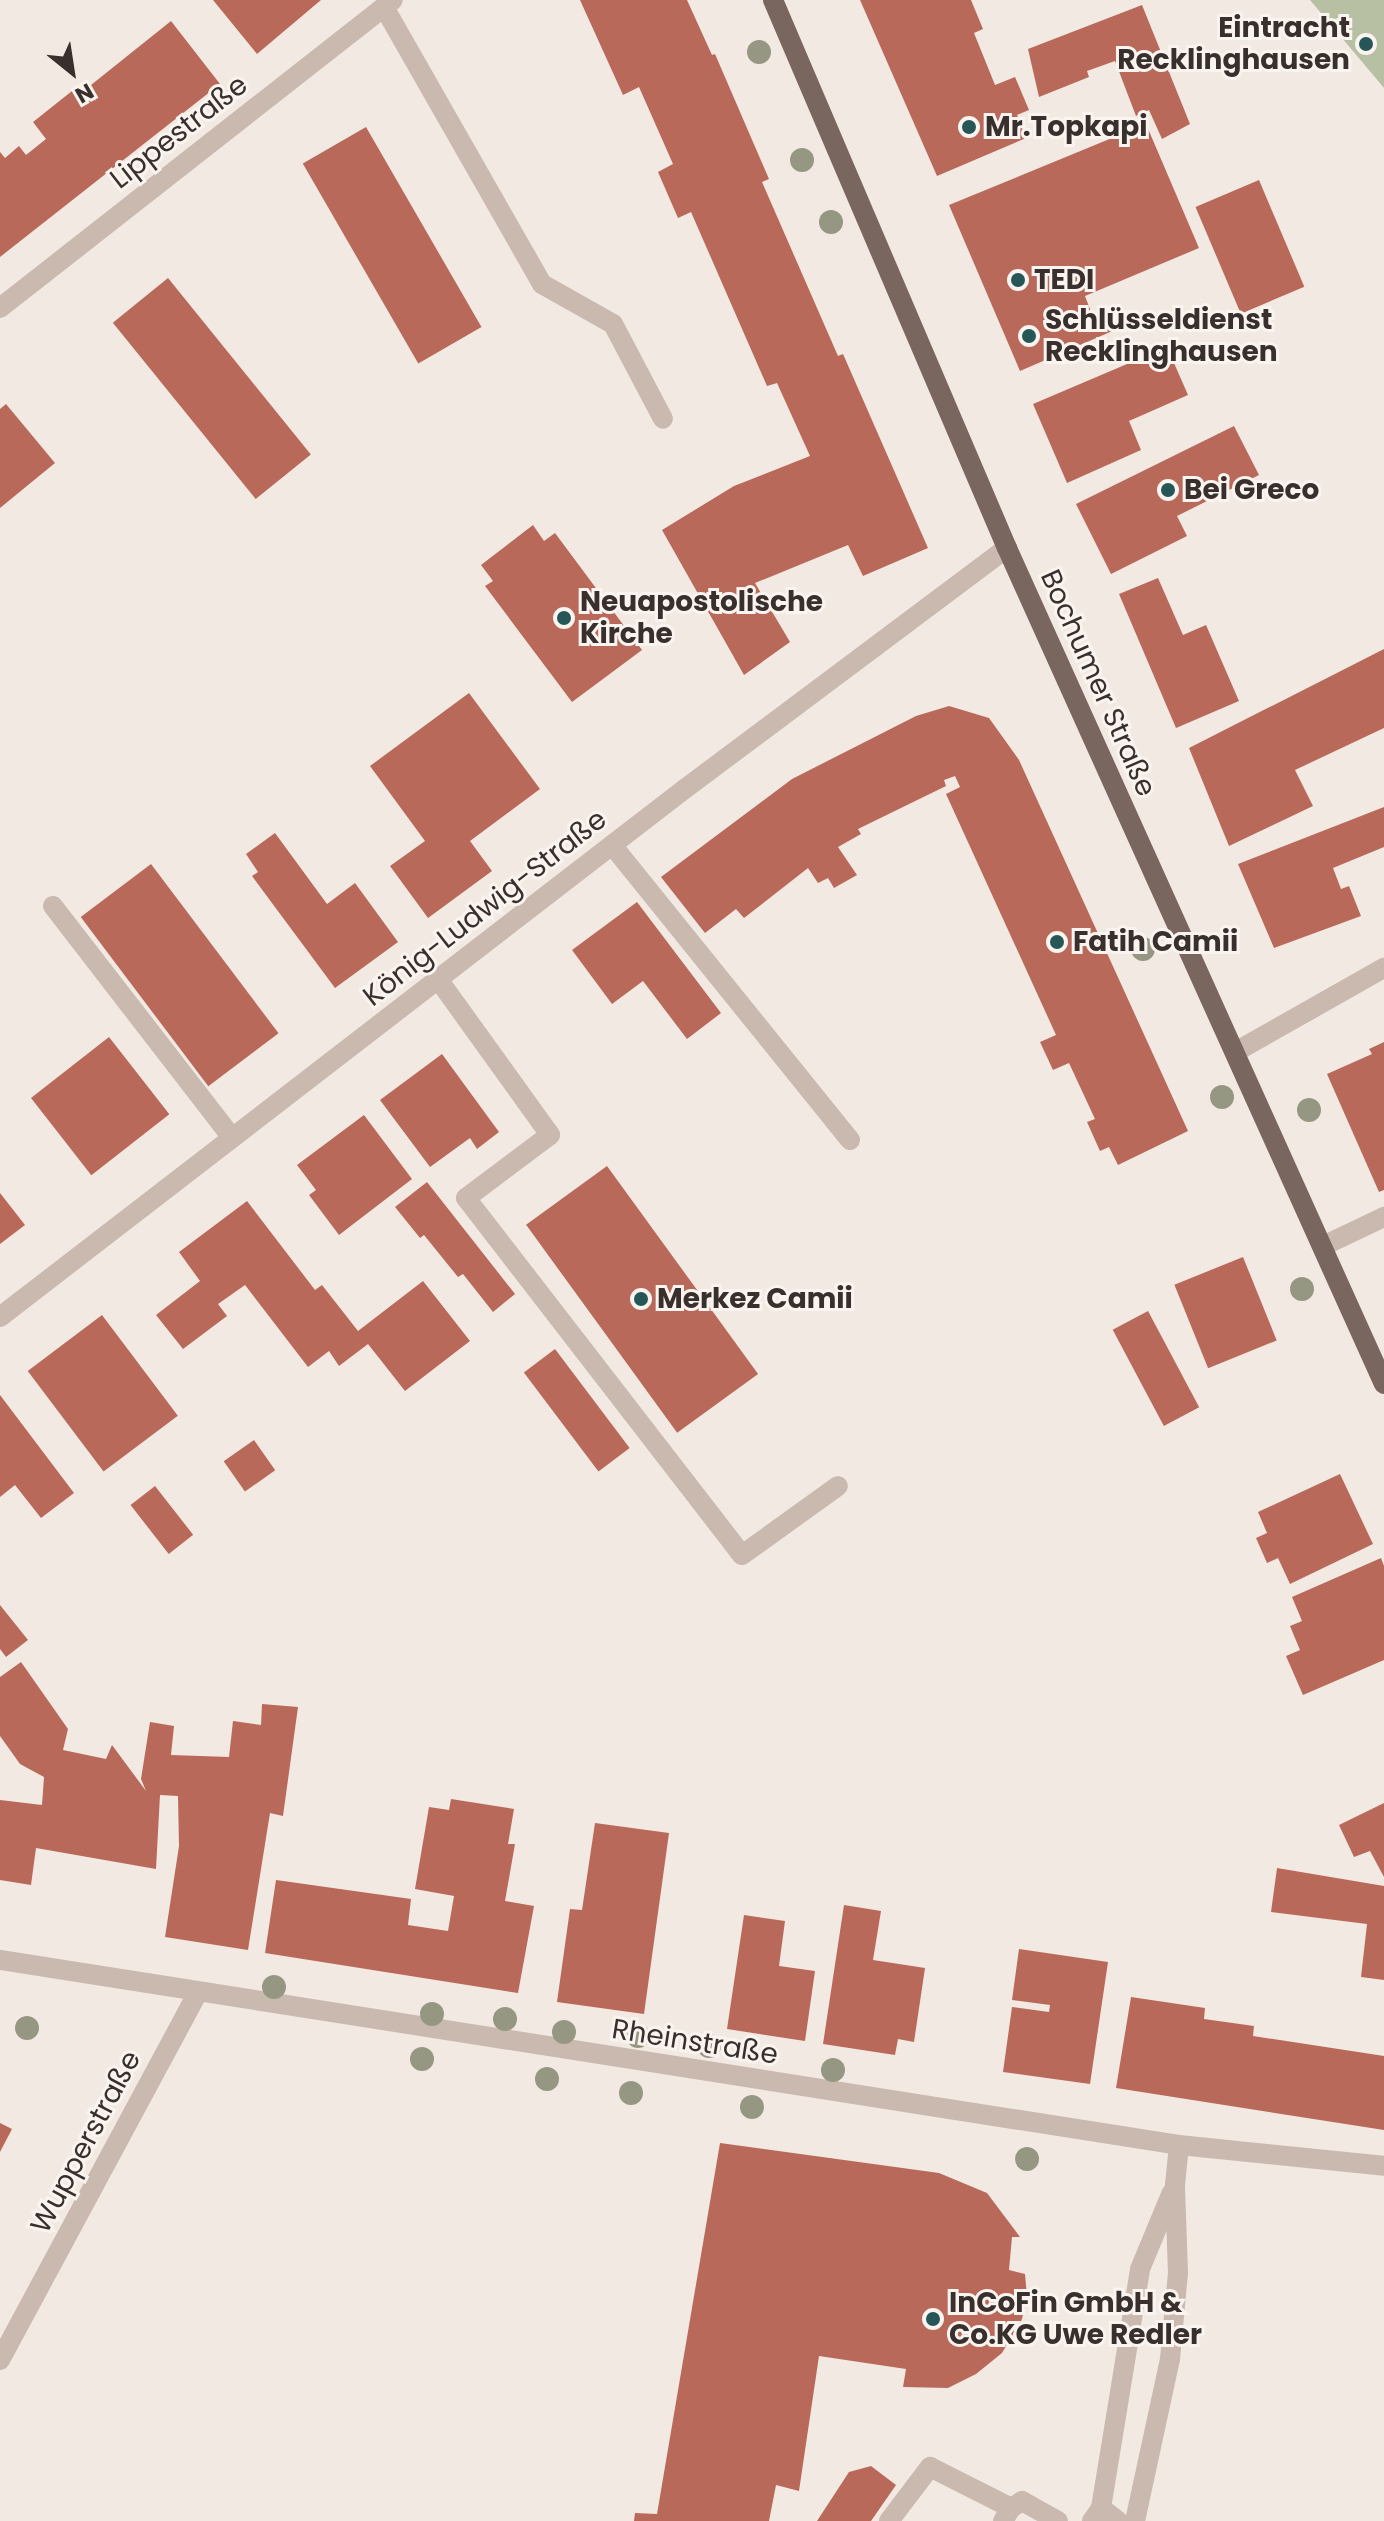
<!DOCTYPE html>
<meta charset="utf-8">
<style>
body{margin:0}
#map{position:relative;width:1384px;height:2521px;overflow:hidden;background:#f2e9e3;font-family:Poppins,sans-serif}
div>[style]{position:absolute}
.green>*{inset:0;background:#b8c0a4}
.building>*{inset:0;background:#b96959;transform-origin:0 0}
.minor>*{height:20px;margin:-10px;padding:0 10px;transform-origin:10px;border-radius:10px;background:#c9b9af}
.major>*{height:20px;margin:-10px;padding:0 10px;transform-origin:10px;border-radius:10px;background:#79665f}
.trees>*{width:24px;height:24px;margin:-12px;border-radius:50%;background:#969782}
.dots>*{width:22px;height:22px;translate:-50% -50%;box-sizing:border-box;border:4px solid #f9f4ef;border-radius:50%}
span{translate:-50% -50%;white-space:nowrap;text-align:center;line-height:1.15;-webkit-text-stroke:6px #f9f4ef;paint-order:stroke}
.poi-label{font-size:28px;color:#392f2d;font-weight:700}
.right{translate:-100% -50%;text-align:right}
.left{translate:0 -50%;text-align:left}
.street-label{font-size:28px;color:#392f2d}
.north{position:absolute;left:32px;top:32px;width:80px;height:80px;-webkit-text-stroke:6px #f9f4ef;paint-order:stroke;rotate:150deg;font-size:22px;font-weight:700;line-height:32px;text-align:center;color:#392f2d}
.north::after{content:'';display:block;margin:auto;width:28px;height:36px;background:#392f2d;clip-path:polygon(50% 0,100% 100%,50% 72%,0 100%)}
</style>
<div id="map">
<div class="green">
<div style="clip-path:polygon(1310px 0,1384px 0,1384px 88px)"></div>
</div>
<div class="building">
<div style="clip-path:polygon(213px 0,321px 0,257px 54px)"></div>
<div style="clip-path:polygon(580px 0,687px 0,712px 55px,715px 54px,769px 179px,762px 182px,838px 356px,843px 354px,928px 548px,863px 576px,848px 545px,755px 583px,790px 642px,744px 675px,662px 530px,734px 486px,810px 456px,777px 383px,767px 386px,691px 212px,678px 218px,658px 172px,673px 164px,639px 87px,623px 95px)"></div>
<div style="clip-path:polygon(860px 0,971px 0,983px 29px,974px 33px,995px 85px,1015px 77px,1029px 110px,1017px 115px,1026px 138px,937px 176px)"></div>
<div style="clip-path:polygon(1142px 5px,1190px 124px,1162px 139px,1149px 110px,1136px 116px,1115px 61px,1087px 71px,1089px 77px,1039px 97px,1028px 49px)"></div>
<div style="clip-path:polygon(171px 21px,220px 84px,0 257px,0 152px,5px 158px,19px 146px,26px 155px,46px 139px,33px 122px,72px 91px,76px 97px)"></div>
<div style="clip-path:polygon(1146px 124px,1199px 248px,1085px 296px,1093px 317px,1109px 311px,1117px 329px,1020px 371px,949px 205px)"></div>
<div style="left:366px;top:127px;width:231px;height:73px;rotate:60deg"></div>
<div style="left:1259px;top:180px;width:116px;height:69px;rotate:67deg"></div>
<div style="left:168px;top:278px;width:227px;height:71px;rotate:51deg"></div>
<div style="clip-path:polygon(1167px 347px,1188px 395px,1129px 421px,1141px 450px,1067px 483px,1033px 404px)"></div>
<div style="clip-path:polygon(6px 404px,55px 463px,0 508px,0 409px)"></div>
<div style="clip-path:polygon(1234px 426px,1259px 475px,1177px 516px,1187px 536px,1111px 574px,1076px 504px)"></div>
<div style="clip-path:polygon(533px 525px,544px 541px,555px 533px,642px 650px,572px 702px,485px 586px,493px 581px,481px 565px)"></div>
<div style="clip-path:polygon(1158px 578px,1183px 635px,1206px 625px,1239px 701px,1176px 728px,1119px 594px)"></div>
<div style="clip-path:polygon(1384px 649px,1384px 728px,1295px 770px,1313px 806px,1229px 846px,1189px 748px)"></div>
<div style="clip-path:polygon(469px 693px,540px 789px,470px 841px,492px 871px,428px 918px,390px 866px,425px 841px,370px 766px)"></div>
<div style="clip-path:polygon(949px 706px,989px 718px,1019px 760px,1188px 1131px,1118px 1165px,1109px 1147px,1100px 1151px,1087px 1122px,1095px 1119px,1069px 1063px,1053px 1070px,1040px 1042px,1056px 1035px,946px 794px,960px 787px,955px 776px,944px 780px,946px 786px,858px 829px,861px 834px,838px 847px,857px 875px,834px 888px,828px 878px,818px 883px,808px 868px,744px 918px,736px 909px,705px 933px,661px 877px,792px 779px,916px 716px)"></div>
<div style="clip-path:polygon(1384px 807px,1384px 847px,1333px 868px,1341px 889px,1349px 886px,1361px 916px,1274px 948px,1238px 864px)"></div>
<div style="clip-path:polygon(275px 833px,327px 904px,355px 883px,398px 942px,335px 988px,252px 876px,258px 872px,246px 854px)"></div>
<div style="left:151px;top:864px;width:212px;height:88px;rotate:53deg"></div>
<div style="clip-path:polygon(637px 902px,721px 1013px,687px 1039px,643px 981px,612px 1004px,572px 950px)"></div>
<div style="left:109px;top:1037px;width:98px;height:99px;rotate:52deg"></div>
<div style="clip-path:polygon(1384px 1042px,1384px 1190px,1379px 1192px,1327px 1074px,1372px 1054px,1369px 1049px)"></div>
<div style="clip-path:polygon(442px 1054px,499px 1132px,477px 1149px,470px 1138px,430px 1167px,380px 1100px)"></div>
<div style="clip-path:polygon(364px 1115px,412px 1179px,339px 1235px,309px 1195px,316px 1190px,297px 1165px)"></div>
<div style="left:607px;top:1166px;width:257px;height:100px;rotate:54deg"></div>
<div style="clip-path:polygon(427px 1182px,515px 1294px,493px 1312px,463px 1274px,458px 1277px,424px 1235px,420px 1238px,395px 1207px)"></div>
<div style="clip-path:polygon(0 1193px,25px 1225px,0 1244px)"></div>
<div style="clip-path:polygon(247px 1201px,315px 1290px,322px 1285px,358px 1331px,423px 1281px,470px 1341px,405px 1391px,368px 1344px,339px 1366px,329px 1351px,308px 1367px,245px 1285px,218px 1304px,227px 1316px,183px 1349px,156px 1315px,200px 1281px,179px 1252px)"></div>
<div style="left:1243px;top:1257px;width:90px;height:74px;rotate:68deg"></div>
<div style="left:1148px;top:1311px;width:109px;height:40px;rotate:62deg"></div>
<div style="left:102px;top:1315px;width:126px;height:93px;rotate:53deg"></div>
<div style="left:555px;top:1349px;width:124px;height:39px;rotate:53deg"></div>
<div style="clip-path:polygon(0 1395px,74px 1493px,41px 1518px,15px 1485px,0 1497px)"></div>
<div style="left:254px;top:1440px;width:37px;height:37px;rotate:55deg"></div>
<div style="clip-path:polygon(1340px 1474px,1373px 1544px,1290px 1584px,1278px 1558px,1267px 1563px,1256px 1538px,1267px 1533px,1258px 1512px)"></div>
<div style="left:155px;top:1486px;width:62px;height:31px;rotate:52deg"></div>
<div style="clip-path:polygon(1381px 1558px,1384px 1566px,1384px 1660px,1303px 1695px,1286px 1656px,1300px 1650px,1290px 1626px,1302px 1621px,1292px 1597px)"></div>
<div style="clip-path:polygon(0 1605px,28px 1640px,6px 1657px,0 1649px)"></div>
<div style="clip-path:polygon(21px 1662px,68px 1729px,63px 1750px,106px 1759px,112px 1745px,146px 1791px,141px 1779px,150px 1722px,174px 1726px,171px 1755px,229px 1757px,233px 1721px,261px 1725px,262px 1704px,298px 1707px,283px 1816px,270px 1813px,248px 1950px,165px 1937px,179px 1846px,178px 1796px,160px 1795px,156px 1869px,36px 1848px,31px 1885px,0 1880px,0 1800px,42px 1805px,44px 1777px,20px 1764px,0 1736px,0 1677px)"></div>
<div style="clip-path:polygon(451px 1799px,514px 1809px,508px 1844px,515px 1844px,505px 1901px,534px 1906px,518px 1993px,265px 1953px,276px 1880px,411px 1899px,408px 1925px,448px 1931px,454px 1896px,415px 1889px,429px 1807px,449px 1810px)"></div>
<div style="clip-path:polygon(1384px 1803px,1384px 1877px,1370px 1851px,1354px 1857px,1339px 1825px)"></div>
<div style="clip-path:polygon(595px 1823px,669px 1833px,644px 2014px,557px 2002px,570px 1909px,582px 1910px)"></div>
<div style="clip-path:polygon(1277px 1868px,1384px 1886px,1384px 1980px,1361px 1977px,1367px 1924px,1271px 1912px)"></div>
<div style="clip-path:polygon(844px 1905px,881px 1911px,873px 1960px,925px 1968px,914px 2042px,898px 2039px,895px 2055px,823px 2044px)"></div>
<div style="clip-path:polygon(744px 1915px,785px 1921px,779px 1966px,815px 1971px,805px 2041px,727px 2029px)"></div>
<div style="clip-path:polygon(1019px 1949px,1108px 1962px,1090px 2084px,1003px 2072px,1012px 2007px,1049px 2012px,1050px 2005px,1012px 2000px)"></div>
<div style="clip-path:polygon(1131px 1997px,1205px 2008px,1204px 2019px,1254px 2026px,1253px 2036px,1384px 2056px,1384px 2130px,1116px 2088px)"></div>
<div style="clip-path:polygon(0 2123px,12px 2129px,0 2152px)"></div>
<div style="clip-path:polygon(720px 2143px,939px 2173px,987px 2193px,1020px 2237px,1012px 2237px,1009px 2270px,1025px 2274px,1027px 2296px,1022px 2319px,1002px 2353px,976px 2374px,948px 2388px,903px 2387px,906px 2369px,819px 2356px,799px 2491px,776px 2485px,769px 2521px,634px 2521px,635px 2513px,657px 2514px)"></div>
<div style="clip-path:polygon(871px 2466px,896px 2485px,871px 2521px,817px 2521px,849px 2472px)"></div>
</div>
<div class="minor">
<div style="left:384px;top:7px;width:319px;rotate:60.3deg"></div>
<div style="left:542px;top:284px;width:81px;rotate:29.4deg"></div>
<div style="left:613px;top:324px;width:107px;rotate:62.2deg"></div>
<div style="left:0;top:308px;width:499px;rotate:-38.1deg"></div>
<div style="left:612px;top:845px;width:379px;rotate:51.1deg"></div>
<div style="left:53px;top:906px;width:293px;rotate:52.3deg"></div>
<div style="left:438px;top:979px;width:192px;rotate:54.3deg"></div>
<div style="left:550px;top:1135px;width:105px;rotate:143.1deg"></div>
<div style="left:466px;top:1198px;width:451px;rotate:52.3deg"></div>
<div style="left:742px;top:1555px;width:118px;rotate:-35.7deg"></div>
<div style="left:1237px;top:1051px;width:169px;rotate:-29.5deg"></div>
<div style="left:1323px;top:1246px;width:68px;rotate:-25.4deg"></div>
<div style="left:0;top:1317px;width:866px;rotate:-37.64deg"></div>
<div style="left:686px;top:788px;width:401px;rotate:-36.8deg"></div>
<div style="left:0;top:1960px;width:1193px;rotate:8.92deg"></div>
<div style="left:1179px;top:2145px;width:206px;rotate:5.8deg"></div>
<div style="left:0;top:2360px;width:417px;rotate:-61.7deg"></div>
<div style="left:1101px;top:2508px;width:21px;rotate:37deg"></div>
<div style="left:889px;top:2521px;width:68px;rotate:-52.8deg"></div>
<div style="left:930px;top:2467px;width:91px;rotate:26.8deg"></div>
<div style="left:1003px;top:2521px;width:15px;rotate:-58deg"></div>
<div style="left:1011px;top:2508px;width:13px;rotate:-32deg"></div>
<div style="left:1022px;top:2501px;width:41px;rotate:29.1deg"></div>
<div style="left:1092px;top:2521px;width:16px;rotate:-55deg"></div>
<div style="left:1101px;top:2508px;width:242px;rotate:-80.7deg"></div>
<div style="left:1140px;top:2269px;width:83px;rotate:-67.4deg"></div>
<div style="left:1135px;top:2521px;width:166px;rotate:-77.8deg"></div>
<div style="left:1170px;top:2359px;width:86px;rotate:-84.7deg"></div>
<div style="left:1178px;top:2273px;width:88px;rotate:-92deg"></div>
<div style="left:1175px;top:2185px;width:40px;rotate:-84.3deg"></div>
</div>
<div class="major">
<div style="left:773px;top:0;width:596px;rotate:66.88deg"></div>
<div style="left:1007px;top:548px;width:917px;rotate:65.73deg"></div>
</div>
<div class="trees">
<div style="left:759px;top:52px"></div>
<div style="left:802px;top:160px"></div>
<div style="left:831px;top:222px"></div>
<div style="left:1143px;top:949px"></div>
<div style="left:1222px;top:1097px"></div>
<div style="left:1309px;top:1110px"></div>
<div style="left:1302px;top:1289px"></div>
<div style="left:274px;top:1987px"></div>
<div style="left:432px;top:2014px"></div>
<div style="left:505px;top:2019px"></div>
<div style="left:27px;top:2028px"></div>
<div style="left:564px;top:2032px"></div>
<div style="left:638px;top:2036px"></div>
<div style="left:709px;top:2046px"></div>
<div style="left:422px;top:2059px"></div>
<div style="left:833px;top:2070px"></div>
<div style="left:547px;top:2079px"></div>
<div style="left:631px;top:2093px"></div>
<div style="left:752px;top:2107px"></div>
<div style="left:1027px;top:2159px"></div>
</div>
<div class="dots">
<div style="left:1366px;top:44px;background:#265656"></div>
<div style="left:969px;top:127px;background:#265656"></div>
<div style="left:1018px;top:280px;background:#265656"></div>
<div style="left:1029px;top:336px;background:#265656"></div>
<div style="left:1168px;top:490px;background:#265656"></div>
<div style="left:564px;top:618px;background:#265656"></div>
<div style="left:1057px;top:942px;background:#265656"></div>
<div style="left:641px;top:1299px;background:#265656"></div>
<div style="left:933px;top:2319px;background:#265656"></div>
</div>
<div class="poi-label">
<span class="right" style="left:1350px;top:44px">Eintracht<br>Recklinghausen</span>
<span class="left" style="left:985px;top:127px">Mr.Topkapi</span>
<span class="left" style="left:1034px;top:280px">TEDI</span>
<span class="left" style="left:1045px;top:336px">Schlüsseldienst<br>Recklinghausen</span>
<span class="left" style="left:1184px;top:490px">Bei Greco</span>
<span class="left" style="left:580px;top:618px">Neuapostolische<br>Kirche</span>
<span class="left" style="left:1073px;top:942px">Fatih Camii</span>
<span class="left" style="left:657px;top:1299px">Merkez Camii</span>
<span class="left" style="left:949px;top:2319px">InCoFin GmbH &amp;<br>Co.KG Uwe Redler</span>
</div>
<div class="street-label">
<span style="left:179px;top:132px;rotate:-38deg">Lippestraße</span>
<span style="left:1098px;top:683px;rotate:66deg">Bochumer Straße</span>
<span style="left:485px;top:908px;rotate:-38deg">König-Ludwig-Straße</span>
<span style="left:695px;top:2042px;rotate:9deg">Rheinstraße</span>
<span style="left:86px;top:2142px;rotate:-62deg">Wupperstraße</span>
</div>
<div class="north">N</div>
</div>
